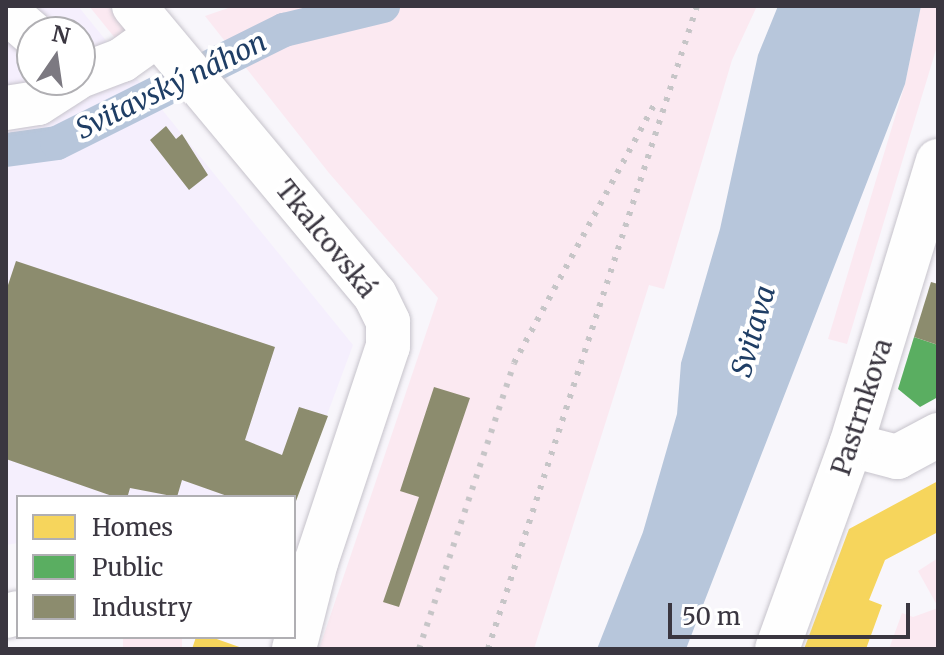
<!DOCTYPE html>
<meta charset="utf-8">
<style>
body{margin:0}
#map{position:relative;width:944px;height:655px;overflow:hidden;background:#f8f6fb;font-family:Merriweather,serif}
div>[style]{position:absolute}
.built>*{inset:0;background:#f5effd}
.green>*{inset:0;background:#fbe9f1;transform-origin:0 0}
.water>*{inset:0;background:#b7c6db}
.homes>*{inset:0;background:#f6d55c}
.public>*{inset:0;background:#5aae61}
.industry>*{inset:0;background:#8c8c6e}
.canal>*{height:34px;margin:-17px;padding:0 17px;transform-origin:17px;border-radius:17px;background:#b7c6db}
.roads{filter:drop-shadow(0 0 2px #c6c3cb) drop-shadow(0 0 2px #c6c3cb)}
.minor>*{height:44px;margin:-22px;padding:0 22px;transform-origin:22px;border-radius:22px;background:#fefefe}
.rail>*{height:6px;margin-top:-3px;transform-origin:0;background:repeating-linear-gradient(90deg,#c6c5c7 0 4px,transparent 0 12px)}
span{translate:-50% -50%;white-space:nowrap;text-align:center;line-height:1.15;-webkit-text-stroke:8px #fff;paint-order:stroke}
.street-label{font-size:26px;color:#3a3640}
.water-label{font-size:28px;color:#1f3e65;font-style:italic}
.frame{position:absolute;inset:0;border:8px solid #3a3640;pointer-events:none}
.legend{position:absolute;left:16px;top:495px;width:280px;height:144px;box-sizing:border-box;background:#fff;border:2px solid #b0afb3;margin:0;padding:10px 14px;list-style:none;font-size:24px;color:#3a3640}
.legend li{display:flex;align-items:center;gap:16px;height:40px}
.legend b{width:40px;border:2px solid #b0afb3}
.north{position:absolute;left:16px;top:16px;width:80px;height:80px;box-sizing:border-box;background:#fff;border:2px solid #b0afb3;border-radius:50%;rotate:13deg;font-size:22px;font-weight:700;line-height:32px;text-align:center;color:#3a3640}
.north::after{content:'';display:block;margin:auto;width:28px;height:36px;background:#7c7981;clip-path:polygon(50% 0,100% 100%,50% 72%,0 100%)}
.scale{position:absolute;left:668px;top:603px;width:242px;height:36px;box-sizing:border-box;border:4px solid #3a3640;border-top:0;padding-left:10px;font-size:24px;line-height:28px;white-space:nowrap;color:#3a3640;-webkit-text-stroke:6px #fff;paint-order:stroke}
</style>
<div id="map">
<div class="built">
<div style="clip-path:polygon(evenodd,6px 6px,78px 6px,353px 345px,294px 504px,294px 497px,18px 497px,18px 543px,6px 545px,6px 6px,32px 32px,80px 32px,80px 80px,32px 80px,32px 32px)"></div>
</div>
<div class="green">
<div style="clip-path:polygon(89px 6px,108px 6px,128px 30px,119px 43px)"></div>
<div style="clip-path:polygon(234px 6px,757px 6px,732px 60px,664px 289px,649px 285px,534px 649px,319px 649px,438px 298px,329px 173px,205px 16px)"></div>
<div style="clip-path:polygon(921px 6px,938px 6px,938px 43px,847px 344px,828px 339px,905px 84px)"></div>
<div style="clip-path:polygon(938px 558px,938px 607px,918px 571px)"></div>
<div style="clip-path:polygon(938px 608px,938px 649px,889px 649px,902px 613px,913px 617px)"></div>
<div style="left:123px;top:637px;width:59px;height:13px"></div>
</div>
<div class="water">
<div style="clip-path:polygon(778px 6px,921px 6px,905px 84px,686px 649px,597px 649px,643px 532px,677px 414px,681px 363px,720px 229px,758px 55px)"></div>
</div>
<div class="homes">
<div style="clip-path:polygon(938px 481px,938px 532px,885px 560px,869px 600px,882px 605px,866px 649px,804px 649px,849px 529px)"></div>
<div style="clip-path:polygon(196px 637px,211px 637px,245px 649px,192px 649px)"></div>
</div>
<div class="public">
<div style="clip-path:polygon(914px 337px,938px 345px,938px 397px,920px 407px,898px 389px)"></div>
</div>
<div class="industry">
<div style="clip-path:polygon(166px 126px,176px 139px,182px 134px,208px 175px,189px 190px,150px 140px)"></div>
<div style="clip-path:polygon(16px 261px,275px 347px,245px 440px,282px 455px,299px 407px,328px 416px,296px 501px,294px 497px,230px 497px,182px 480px,177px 497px,130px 488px,128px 495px,115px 497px,6px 459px,6px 291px)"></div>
<div style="clip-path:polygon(931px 282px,938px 284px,938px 345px,914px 337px)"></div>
<div style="clip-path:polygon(434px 387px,470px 398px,399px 607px,383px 602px,419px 497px,400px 491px)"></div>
</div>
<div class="canal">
<div style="left:6px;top:150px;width:51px;rotate:-7.8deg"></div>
<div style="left:57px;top:143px;width:254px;rotate:-26.5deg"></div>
<div style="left:284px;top:30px;width:102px;rotate:-13.6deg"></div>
</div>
<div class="roads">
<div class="minor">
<div style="left:134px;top:6px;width:376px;rotate:50.2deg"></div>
<div style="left:375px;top:295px;width:30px;rotate:64deg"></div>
<div style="left:388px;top:322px;width:24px;rotate:90deg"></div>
<div style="left:388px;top:346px;width:228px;rotate:108.4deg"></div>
<div style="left:316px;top:562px;width:90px;rotate:104.2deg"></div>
<div style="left:6px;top:11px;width:35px;rotate:41deg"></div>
<div style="left:80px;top:76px;width:45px;rotate:-20.9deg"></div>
<div style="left:122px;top:60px;width:43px;rotate:-35.5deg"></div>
<div style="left:6px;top:108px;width:32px;rotate:-9deg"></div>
<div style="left:38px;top:103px;width:43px;rotate:-32.6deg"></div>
<div style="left:851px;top:445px;width:48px;rotate:14.6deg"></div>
<div style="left:897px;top:457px;width:47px;rotate:-28.2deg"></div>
<div style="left:6px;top:616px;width:12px;rotate:-14deg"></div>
<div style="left:777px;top:649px;width:217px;rotate:-70.1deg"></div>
<div style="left:851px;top:445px;width:297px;rotate:-73deg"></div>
</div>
</div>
<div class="rail">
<div style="left:419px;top:649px;width:301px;rotate:-71.6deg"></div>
<div style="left:514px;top:363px;width:298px;rotate:-61.5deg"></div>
<div style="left:488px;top:649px;width:676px;rotate:-71.99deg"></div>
</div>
<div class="street-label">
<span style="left:326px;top:239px;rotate:51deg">Tkalcovská</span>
<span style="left:862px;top:407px;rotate:-72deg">Pastrnkova</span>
</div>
<div class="water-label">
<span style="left:171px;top:85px;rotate:-26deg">Svitavský náhon</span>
<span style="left:753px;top:331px;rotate:-74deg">Svitava</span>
</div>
<div class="frame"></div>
<ul class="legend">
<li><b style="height:22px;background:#f6d55c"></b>Homes</li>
<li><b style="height:22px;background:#5aae61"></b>Public</li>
<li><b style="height:22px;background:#8c8c6e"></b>Industry</li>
</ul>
<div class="north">N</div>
<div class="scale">50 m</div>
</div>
